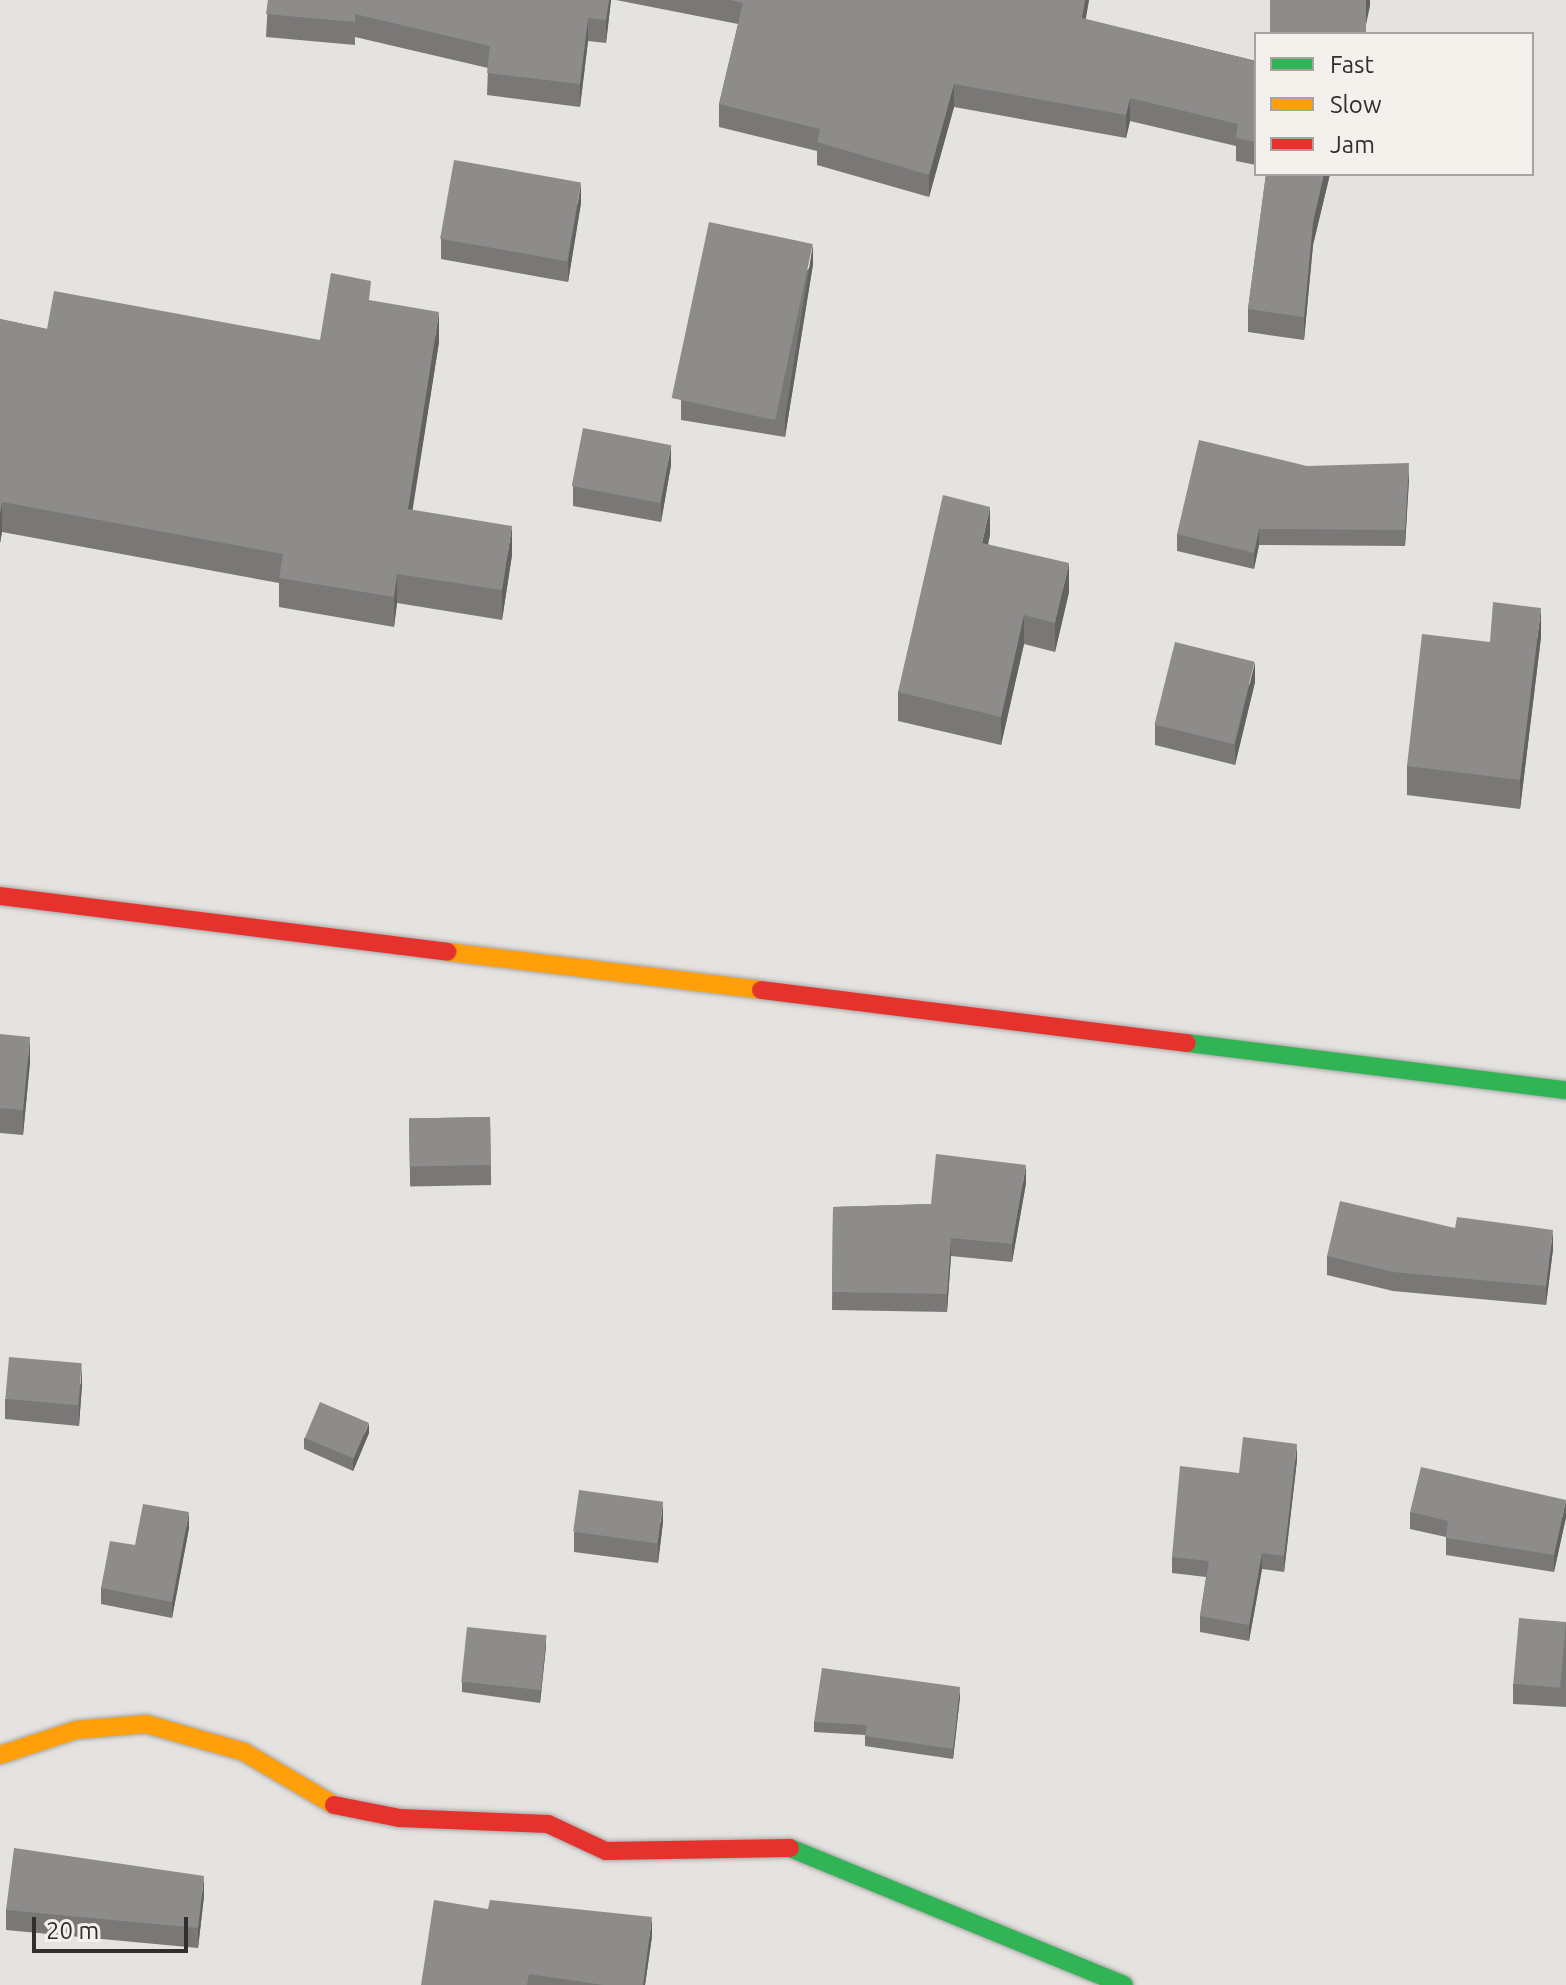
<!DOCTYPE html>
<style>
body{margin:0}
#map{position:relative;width:1566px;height:1985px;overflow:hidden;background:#e5e3e0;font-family:Ubuntu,sans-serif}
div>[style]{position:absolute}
.roads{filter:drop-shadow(0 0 2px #a8a6a4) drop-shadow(0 0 2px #a8a6a4)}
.fast>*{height:18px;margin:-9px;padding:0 9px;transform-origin:9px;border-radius:9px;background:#30b455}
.slow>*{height:18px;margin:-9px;padding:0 9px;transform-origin:9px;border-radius:9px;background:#ff9f0a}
.jam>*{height:18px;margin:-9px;padding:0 9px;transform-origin:9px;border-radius:9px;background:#e5322d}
.wall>*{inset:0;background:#797877;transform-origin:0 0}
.shaded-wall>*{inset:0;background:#636261}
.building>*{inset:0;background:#8d8c8a;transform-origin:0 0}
span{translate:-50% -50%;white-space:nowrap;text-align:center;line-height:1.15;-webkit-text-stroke:8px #f4f1ec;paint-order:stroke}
.legend{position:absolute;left:1254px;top:32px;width:280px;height:144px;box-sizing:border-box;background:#f4f1ec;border:2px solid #a6a3a0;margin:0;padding:10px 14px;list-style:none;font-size:24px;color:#302f2d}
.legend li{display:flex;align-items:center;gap:16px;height:40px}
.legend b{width:40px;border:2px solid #a6a3a0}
.scale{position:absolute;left:32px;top:1917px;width:156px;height:36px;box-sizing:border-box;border:4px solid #302f2d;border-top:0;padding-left:10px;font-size:24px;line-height:28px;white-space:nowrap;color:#302f2d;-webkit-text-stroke:6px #f4f1ec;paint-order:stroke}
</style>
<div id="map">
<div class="roads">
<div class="fast">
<div style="left:1187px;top:1043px;width:382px;rotate:7.1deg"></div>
<div style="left:790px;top:1848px;width:361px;rotate:22.3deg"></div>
</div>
<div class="slow">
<div style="left:448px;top:952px;width:315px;rotate:6.9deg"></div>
<div style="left:0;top:1755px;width:80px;rotate:-18.2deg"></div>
<div style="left:76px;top:1730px;width:70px;rotate:-4.9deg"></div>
<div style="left:146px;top:1724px;width:102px;rotate:15.9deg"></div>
<div style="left:244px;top:1752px;width:104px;rotate:30.5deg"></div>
</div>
<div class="jam">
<div style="left:0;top:896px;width:451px;rotate:7.1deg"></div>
<div style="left:761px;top:990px;width:429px;rotate:7.1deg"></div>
<div style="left:334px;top:1805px;width:66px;rotate:11.3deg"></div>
<div style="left:399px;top:1818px;width:149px;rotate:2.3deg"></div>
<div style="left:548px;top:1824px;width:64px;rotate:25deg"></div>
<div style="left:606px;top:1851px;width:184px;rotate:-0.9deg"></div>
</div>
</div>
<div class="wall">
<div style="clip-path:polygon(268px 0,611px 0,606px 43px,588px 41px,580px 107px,487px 95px,488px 68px,355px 37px,355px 45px,266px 37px)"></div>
<div style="clip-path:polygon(616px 0,1089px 0,1085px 19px,1256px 61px,1256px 165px,1236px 161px,1236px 146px,1130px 121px,1126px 138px,954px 107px,929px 197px,817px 165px,817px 151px,719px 127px,719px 104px,738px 24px)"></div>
<div style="clip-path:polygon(1266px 174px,1330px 174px,1313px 245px,1304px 340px,1248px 332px,1248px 309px)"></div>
<div style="clip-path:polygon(581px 203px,568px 282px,441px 259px,441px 239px)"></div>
<div style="clip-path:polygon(813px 264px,785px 437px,681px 420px,681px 400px)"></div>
<div style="clip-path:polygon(371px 301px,439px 342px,412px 510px,512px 555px,502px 620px,397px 603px,394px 627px,279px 607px,279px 583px,2px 532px,0 543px,0 319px,47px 329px,320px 340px)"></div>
<div style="clip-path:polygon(671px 465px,661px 522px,573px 506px,573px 486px)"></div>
<div style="clip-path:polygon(1307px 466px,1409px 479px,1405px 546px,1259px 545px,1254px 569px,1177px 551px,1177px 534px)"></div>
<div style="clip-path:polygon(990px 535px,988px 544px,1069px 592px,1055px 652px,1024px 644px,1001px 745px,898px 721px,898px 692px)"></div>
<div style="clip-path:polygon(1541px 637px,1520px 809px,1407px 795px,1407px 766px,1490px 642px)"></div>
<div style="clip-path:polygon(1255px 682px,1235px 765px,1155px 745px,1155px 725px)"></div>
<div style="clip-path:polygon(0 1034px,30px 1062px,23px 1135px,0 1133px)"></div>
<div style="left:490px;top:1117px;width:68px;height:81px;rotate:89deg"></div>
<div style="clip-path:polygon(1026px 1183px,1012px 1262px,951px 1256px,947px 1312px,832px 1310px,833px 1207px,931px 1204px)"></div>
<div style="clip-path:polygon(1455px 1228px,1553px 1249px,1546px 1305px,1393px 1291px,1327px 1275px,1327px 1256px)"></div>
<div style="clip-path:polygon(82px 1384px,79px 1426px,5px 1419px,5px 1399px)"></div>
<div style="clip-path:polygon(369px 1433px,353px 1471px,304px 1449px,304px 1438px)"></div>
<div style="clip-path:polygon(1297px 1460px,1284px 1572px,1262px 1569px,1249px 1641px,1200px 1632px,1200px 1616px,1206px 1577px,1172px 1573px,1172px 1557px,1239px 1473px)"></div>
<div style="clip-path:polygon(1410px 1512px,1566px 1517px,1554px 1572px,1446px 1555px,1446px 1537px,1410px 1529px)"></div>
<div style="clip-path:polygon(663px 1522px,658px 1563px,574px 1552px,574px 1532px)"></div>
<div style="clip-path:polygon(189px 1528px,172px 1618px,101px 1604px,101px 1588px,135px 1545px)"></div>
<div style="clip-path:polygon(1566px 1622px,1566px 1707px,1513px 1704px,1513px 1684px)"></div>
<div style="clip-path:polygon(546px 1646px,540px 1703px,462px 1692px,462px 1682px)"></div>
<div style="clip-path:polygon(960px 1697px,953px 1759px,865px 1746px,865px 1735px,814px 1732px,814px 1722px)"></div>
<div style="clip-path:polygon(204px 1896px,198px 1948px,6px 1930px,6px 1910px)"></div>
<div style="clip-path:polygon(652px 1936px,645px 1985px,421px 1985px)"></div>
</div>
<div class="shaded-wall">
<div style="clip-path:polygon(609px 0,611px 0,606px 43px,606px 20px)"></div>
<div style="clip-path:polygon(1085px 0,1089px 0,1082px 41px,1082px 18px)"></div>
<div style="clip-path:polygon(1366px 0,1370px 0,1370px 6px,1364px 34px,1358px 34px)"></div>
<div style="clip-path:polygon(588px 18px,588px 41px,580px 107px,580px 84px)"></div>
<div style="clip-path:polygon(954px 84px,954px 107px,929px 197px,929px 175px)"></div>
<div style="clip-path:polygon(1130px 98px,1130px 121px,1126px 138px,1126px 115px)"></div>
<div style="clip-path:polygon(1324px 174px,1330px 174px,1313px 245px,1304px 340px,1304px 317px,1313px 222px)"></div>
<div style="clip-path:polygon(581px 183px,581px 203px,568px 282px,568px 262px)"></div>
<div style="clip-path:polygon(813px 244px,813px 264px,785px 437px,785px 417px)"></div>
<div style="clip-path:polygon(439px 312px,439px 342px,408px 539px,408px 509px)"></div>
<div style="clip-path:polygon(671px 445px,671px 465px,661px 522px,661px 502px)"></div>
<div style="clip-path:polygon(1409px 463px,1409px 479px,1405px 546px,1405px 530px)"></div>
<div style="clip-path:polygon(2px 502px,2px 532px,0 543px,0 513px)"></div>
<div style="clip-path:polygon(990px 507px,990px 535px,982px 572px,982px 543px)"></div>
<div style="clip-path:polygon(512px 526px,512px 555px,502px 620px,502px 590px)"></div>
<div style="clip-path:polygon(1259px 529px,1259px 545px,1254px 569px,1254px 553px)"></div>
<div style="clip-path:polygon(1069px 563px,1069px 592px,1055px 652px,1055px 623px)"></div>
<div style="clip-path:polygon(397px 574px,397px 603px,394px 627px,394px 597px)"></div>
<div style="clip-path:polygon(1541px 608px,1541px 637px,1520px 809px,1520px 780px)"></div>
<div style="clip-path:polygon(1024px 615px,1024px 644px,1001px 745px,1001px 717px)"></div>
<div style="clip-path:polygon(1255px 662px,1255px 682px,1235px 765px,1235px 745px)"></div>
<div style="clip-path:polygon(30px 1037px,30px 1062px,23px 1135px,23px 1110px)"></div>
<div style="clip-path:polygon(1026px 1165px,1026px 1183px,1012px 1262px,1012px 1244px)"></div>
<div style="clip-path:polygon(1553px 1230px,1553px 1249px,1546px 1305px,1546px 1286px)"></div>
<div style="clip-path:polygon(951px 1238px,951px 1256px,947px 1312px,947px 1294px)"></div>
<div style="clip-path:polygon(82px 1364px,82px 1384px,79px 1426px,79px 1406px)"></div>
<div style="clip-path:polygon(369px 1423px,369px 1433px,353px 1471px,353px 1460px)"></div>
<div style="clip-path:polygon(1297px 1444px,1297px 1460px,1284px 1572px,1284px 1556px)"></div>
<div style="clip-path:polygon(1566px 1500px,1566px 1517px,1554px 1572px,1554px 1555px)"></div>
<div style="clip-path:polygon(663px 1502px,663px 1522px,658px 1563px,658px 1543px)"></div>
<div style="clip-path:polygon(189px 1512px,189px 1528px,172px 1618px,172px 1602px)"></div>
<div style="clip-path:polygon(1262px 1553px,1262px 1569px,1249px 1641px,1249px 1625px)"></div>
<div style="clip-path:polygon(546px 1636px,546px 1646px,540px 1703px,540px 1692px)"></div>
<div style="clip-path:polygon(960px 1687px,960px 1697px,953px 1759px,953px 1749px)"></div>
<div style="clip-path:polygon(204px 1876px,204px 1896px,198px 1948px,198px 1928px)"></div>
<div style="clip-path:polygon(652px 1917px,652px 1936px,645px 1985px,643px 1985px)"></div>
</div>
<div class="building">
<div style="clip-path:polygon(268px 0,609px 0,606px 20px,588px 18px,580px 84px,487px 73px,490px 46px,355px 14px,355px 22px,266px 14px)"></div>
<div style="clip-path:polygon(730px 0,1085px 0,1082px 18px,1256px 61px,1256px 142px,1236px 138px,1238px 124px,1130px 98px,1126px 115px,954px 84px,929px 175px,817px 142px,820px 129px,719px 104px,743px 3px)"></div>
<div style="left:1270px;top:0;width:96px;height:34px"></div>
<div style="left:454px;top:160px;width:129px;height:80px;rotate:10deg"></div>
<div style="clip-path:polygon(1266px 174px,1324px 174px,1313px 222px,1304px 317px,1248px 309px)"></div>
<div style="left:709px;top:222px;width:106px;height:180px;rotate:12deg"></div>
<div style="clip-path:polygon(331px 273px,371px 281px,369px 300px,439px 312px,408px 509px,512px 526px,502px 590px,397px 574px,394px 597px,279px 578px,283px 554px,2px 502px,0 513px,0 319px,47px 329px,54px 291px,320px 340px)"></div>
<div style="left:583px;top:428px;width:90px;height:59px;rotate:11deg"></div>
<div style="clip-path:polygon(1199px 440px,1307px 466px,1409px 463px,1405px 530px,1259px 529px,1254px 553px,1177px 534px)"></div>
<div style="clip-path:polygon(943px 495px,990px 507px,982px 543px,1069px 563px,1055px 623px,1024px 615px,1001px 717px,898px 692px)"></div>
<div style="clip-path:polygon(1493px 602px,1541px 608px,1520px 780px,1407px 766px,1422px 634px,1490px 642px)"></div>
<div style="left:1175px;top:642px;width:82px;height:85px;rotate:14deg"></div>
<div style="clip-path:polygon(0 1034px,30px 1037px,23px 1110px,0 1108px)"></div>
<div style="left:490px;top:1117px;width:48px;height:81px;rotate:89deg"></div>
<div style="clip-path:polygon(936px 1154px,1026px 1165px,1012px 1244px,951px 1238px,947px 1294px,832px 1292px,833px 1207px,931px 1204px)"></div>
<div style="clip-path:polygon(1340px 1201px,1455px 1228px,1457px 1217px,1553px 1230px,1546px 1286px,1393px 1272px,1327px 1256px)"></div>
<div style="left:9px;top:1357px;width:73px;height:42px;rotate:5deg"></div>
<div style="left:320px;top:1402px;width:53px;height:39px;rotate:23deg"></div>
<div style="clip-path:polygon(1243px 1437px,1297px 1444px,1284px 1556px,1262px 1553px,1249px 1625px,1200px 1616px,1209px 1561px,1172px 1557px,1180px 1466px,1239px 1473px)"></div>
<div style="clip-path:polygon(1421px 1467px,1566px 1500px,1554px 1555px,1446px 1538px,1448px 1521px,1410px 1512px)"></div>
<div style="left:579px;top:1490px;width:85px;height:42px;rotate:8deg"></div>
<div style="clip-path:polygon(143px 1504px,189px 1512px,172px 1602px,101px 1588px,110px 1541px,135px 1545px)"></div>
<div style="left:1519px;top:1618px;width:47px;height:66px;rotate:5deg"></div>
<div style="left:467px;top:1627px;width:80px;height:55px;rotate:6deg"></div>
<div style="clip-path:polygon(822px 1668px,960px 1687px,953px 1749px,865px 1736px,867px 1725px,814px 1722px)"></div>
<div style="clip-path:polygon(14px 1848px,204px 1876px,198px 1928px,6px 1910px)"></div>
<div style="clip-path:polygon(434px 1900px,488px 1909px,490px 1900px,652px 1917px,643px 1985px,603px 1985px,529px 1974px,527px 1985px,421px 1985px)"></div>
</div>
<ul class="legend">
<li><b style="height:10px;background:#30b455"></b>Fast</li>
<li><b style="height:10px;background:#ff9f0a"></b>Slow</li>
<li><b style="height:10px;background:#e5322d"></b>Jam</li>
</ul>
<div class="scale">20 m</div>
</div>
